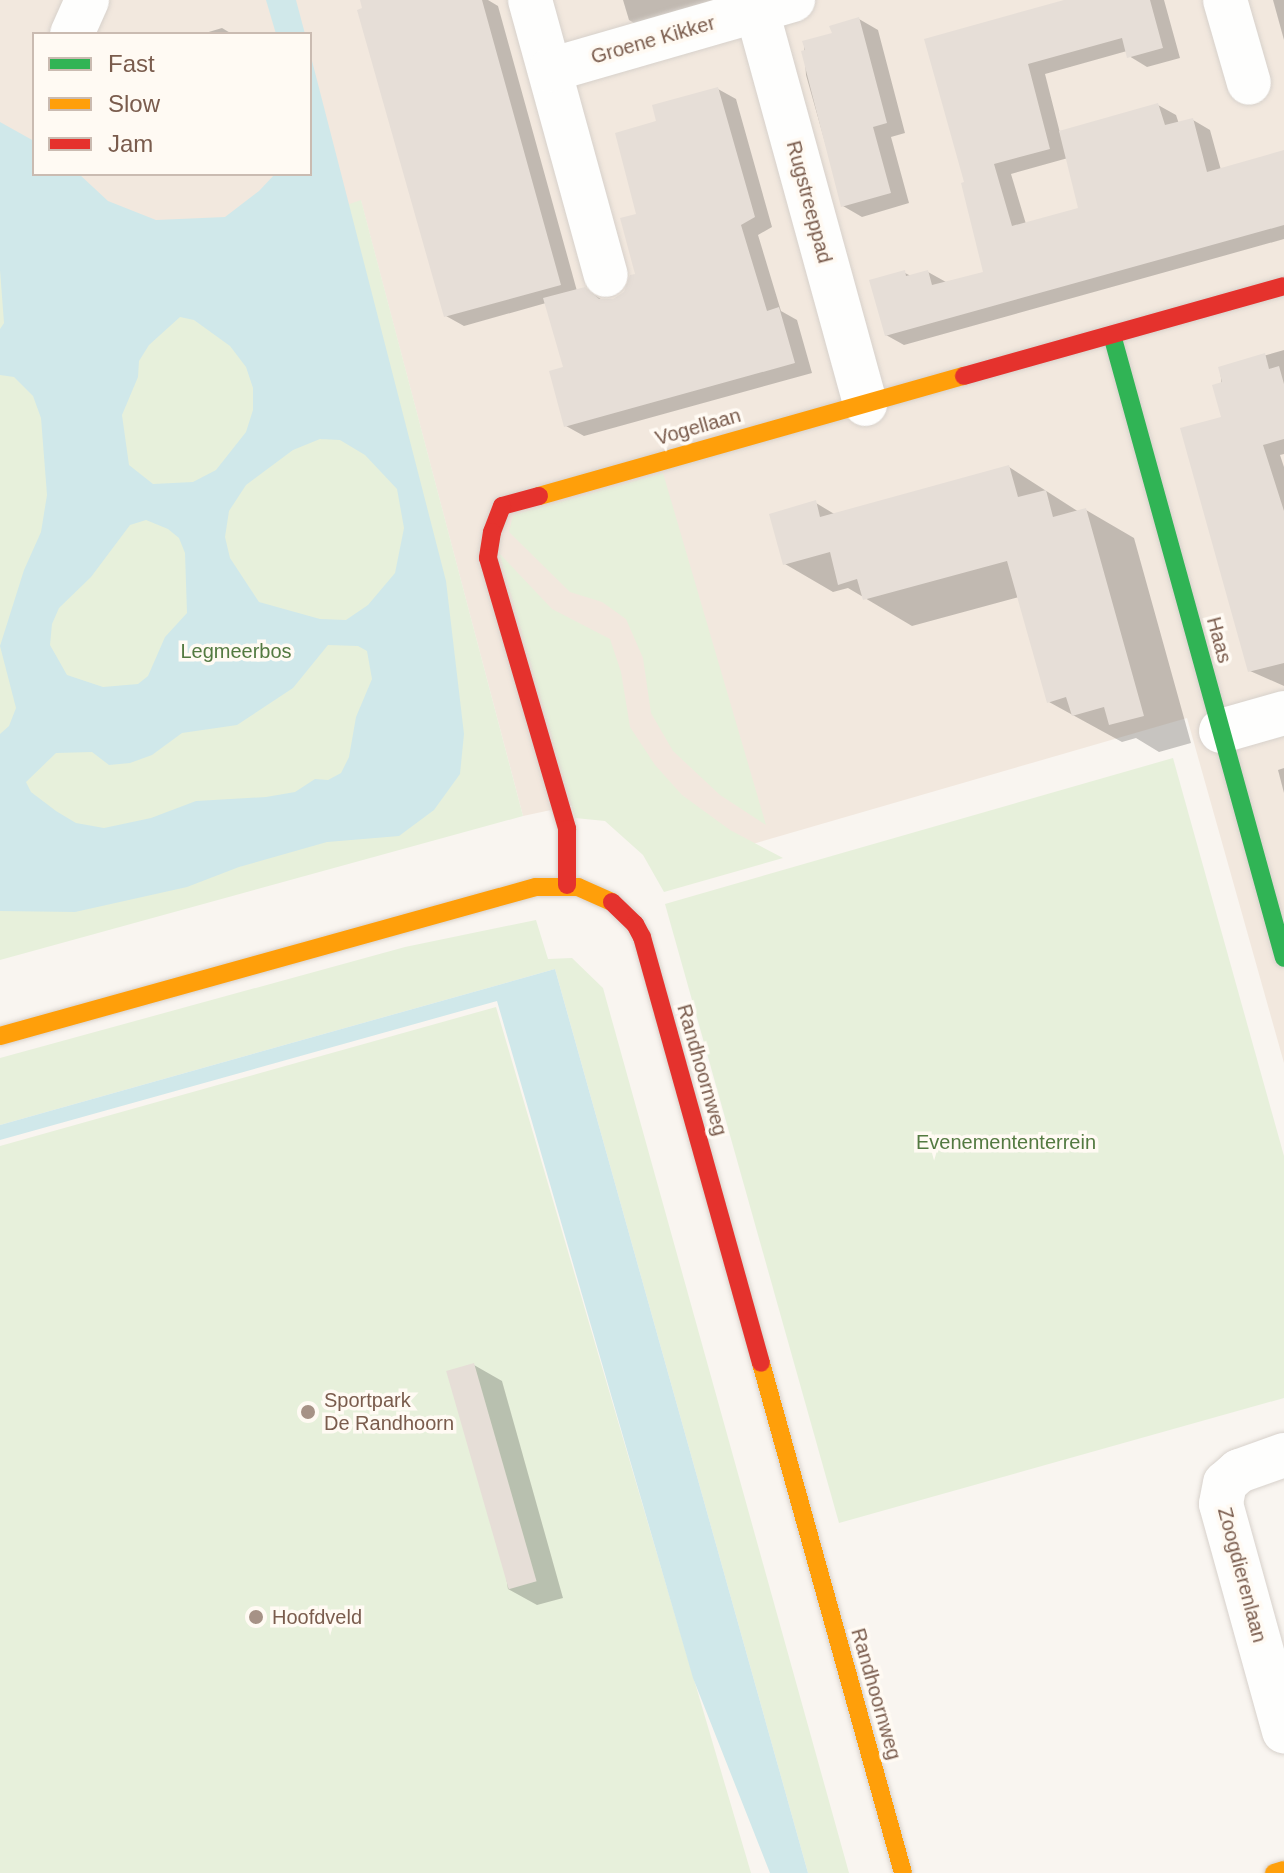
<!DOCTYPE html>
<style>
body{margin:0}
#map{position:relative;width:1284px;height:1873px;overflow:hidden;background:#f9f5f0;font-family:Arial,sans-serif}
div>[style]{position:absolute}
.residential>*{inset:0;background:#f2e8de}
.green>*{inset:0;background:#e7f0db}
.water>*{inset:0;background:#d0e8ea}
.shadow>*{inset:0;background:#0003}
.building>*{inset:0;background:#e6ded7;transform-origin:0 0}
.roads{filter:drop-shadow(0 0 2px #d7d1cb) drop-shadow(0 0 2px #d7d1cb)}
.street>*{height:44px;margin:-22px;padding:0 22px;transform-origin:22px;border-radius:22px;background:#fefefd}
.fast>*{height:18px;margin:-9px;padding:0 9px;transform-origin:9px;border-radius:9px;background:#30b455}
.slow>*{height:18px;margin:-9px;padding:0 9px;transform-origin:9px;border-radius:9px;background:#ff9f0a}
.jam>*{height:18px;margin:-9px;padding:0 9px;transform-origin:9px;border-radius:9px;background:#e5322d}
.dots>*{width:22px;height:22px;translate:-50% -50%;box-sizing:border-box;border:4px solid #fffaf3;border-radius:50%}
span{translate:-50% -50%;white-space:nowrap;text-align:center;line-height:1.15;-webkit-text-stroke:7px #fffaf3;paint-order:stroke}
.street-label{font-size:20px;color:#7a5c4d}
.park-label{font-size:20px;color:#537a41}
.poi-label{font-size:20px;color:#7a5c4d}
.left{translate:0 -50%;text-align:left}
.legend{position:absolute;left:32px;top:32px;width:280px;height:144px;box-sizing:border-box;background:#fffaf3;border:2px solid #cabbb1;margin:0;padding:10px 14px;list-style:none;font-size:24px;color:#7a5c4d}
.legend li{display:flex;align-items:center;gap:16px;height:40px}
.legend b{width:40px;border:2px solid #cabbb1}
</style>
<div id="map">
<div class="residential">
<div style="clip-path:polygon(evenodd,0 0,1284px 0,1284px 1063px,1187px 718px,711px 856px,612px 797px,523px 816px,361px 201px,194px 258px,80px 226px,0 139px,0 0,34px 34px,310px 34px,310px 174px,34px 174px,34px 34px)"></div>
</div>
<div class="green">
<div style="clip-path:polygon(0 139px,80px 226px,194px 258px,361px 200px,523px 816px,0 960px)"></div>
<div style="clip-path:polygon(663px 473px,766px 825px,720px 795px,673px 751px,651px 713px,643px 658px,626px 619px,602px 602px,570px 592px,509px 532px,513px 515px)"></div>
<div style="clip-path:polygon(499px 553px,552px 609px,610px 639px,621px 672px,630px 727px,655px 765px,682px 795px,730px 830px,783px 858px,664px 892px,643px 855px,605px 821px,575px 818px)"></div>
<div style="clip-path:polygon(1173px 758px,1284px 1156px,1284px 1398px,839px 1523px,665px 904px)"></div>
<div style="clip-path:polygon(536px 920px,548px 959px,572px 958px,603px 988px,849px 1873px,808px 1873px,555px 969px,0 1125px,0 1058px,405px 947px)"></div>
<div style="clip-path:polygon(496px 1007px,751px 1873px,0 1873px,0 1146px)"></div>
</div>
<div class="water">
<div style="clip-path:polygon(266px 0,296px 0,305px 34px,276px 34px)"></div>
<div style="clip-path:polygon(evenodd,310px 53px,446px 581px,464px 734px,460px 774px,434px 810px,399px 836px,327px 842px,239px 867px,187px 887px,75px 912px,0 911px,0 734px,9px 726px,16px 708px,0 646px,24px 570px,41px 532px,47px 495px,41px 418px,33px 396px,14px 377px,0 375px,0 329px,4px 323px,0 270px,0 122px,34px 141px,34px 174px,79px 174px,108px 201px,156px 220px,225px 217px,259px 191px,275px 174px,310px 174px,310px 53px,180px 317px,194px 320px,230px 346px,246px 367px,253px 388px,253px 410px,246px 432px,216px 470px,193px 482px,153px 484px,129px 465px,122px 415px,138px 377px,139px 361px,149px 345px,180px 317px,310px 53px,320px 439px,340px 440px,365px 455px,397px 489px,404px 528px,395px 573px,368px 605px,346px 620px,320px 619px,259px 602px,230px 558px,225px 537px,229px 511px,246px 485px,293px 450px,320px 439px,310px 53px,146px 520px,168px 529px,179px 538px,185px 553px,187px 613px,165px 637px,148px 676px,138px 684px,103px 687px,67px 675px,50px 645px,52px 624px,59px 608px,91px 577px,130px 525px,146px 520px,310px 53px,328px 645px,358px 646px,367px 651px,372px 679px,356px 717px,349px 757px,341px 773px,328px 780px,315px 779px,295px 792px,266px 797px,196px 801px,151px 818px,104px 828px,76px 823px,56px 811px,31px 792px,26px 782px,56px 753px,92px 752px,109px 765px,130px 763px,152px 755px,182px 733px,237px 725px,293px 688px,328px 645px)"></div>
<div style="clip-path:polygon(555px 969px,808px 1873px,770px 1873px,693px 1678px,497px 1001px,0 1140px,0 1125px)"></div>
</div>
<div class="shadow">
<div style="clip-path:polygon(399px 0,488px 0,498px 6px,577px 291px,585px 289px,604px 301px,614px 301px,626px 293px,637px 275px,638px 215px,659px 122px,718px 89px,736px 99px,772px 227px,758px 235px,781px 311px,797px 320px,812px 373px,584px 436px,566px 426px,566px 368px,546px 303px,464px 326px,446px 316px)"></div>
<div style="clip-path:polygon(623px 0,736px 0,678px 49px,629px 20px)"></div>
<div style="clip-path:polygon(evenodd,1072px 0,1164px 0,1180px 58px,1147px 67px,1129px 56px,1127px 51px,1045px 74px,1060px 133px,1158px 105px,1176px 115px,1179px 124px,1193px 120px,1210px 130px,1221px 170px,1284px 152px,1284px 239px,904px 345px,886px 335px,905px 273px,911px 276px,928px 272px,946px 282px,985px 273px,966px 183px,927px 40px,1072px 0,1068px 158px,1080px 209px,1026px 224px,1011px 174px,1068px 158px)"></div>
<div style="clip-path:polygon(1273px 0,1284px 0,1284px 40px)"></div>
<div style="clip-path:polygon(859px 19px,878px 30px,905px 133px,891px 137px,909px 203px,862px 217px,843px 206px,806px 75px,804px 43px,834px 34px)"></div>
<div style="clip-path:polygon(222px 28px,232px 34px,202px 34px)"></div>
<div style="clip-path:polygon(1284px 350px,1284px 454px,1280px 455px,1284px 467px,1284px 686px,1250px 671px,1220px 368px)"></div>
<div style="clip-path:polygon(1009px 467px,1079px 512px,1086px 510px,1134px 538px,1191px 743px,1159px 752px,1136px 738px,1122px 742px,1049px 702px,1019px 597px,912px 626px,848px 588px,833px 592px,785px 564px,816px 503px,836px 515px)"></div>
<div style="clip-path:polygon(1284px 768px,1284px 793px,1278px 770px)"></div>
<div style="clip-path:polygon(474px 1365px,502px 1381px,563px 1598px,537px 1605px,508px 1589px)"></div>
</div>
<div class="building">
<div style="clip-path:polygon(360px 0,482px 0,561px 285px,444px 317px,357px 10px,362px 8px)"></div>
<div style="clip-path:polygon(1064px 0,1150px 0,1163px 48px,1127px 58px,1122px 38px,1028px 64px,1050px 149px,994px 164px,1012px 226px,1078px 208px,1059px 131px,1158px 103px,1165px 125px,1193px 118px,1207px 172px,1284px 150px,1284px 225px,885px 336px,869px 280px,905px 270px,906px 276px,928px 270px,932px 285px,983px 272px,961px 183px,964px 182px,924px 39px)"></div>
<div style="clip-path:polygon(859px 17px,887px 123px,873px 127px,891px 193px,841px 207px,801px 51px,805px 50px,802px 41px,832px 33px,829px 26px)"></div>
<div style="clip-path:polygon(718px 87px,755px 217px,741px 225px,767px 311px,779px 307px,795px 363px,564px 427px,549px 371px,563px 367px,543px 298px,585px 287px,599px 299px,613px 299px,624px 292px,630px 275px,635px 274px,620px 218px,636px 214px,615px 133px,656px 121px,652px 105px)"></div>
<div style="clip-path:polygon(1265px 353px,1269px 369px,1279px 366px,1284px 384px,1284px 439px,1263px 445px,1284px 511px,1284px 663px,1248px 672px,1180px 428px,1221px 417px,1212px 385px,1222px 382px,1218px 367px)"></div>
<div style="clip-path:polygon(1009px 465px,1018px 497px,1046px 490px,1053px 517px,1086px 508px,1144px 716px,1109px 725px,1104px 707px,1072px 716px,1066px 697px,1047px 703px,1007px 561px,863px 600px,857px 579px,838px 585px,830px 552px,783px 565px,769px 514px,816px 500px,820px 517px)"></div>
<div style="left:474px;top:1363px;width:227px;height:29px;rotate:74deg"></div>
</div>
<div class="roads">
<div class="street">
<div style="left:530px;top:0;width:285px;rotate:74.6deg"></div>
<div style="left:754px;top:0;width:419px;rotate:74.6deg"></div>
<div style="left:1225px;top:0;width:86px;rotate:73.9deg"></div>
<div style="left:72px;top:34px;width:37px;rotate:-66deg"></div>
<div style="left:550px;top:70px;width:253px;rotate:-16.1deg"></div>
<div style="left:1221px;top:731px;width:66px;rotate:-15.9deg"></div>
<div style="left:1284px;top:1455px;width:48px;rotate:160.4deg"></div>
<div style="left:1239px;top:1471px;width:18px;rotate:139deg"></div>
<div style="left:1225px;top:1483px;width:21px;rotate:101deg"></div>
<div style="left:1221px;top:1504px;width:236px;rotate:74.5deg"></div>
</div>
<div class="fast">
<div style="left:1112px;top:335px;width:646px;rotate:74.57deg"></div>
</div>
<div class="slow">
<div style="left:539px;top:496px;width:442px;rotate:-15.8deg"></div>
<div style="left:0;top:1036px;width:556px;rotate:-15.54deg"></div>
<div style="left:536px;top:887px;width:42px"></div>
<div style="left:578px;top:887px;width:37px;rotate:24deg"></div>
<div style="left:761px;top:1363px;width:529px;rotate:74.44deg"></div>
<div style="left:1274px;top:1873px;width:10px;rotate:-17deg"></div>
</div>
<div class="jam">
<div style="left:964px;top:376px;width:332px;rotate:-15.7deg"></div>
<div style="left:539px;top:496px;width:38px;rotate:165deg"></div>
<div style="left:502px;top:506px;width:28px;rotate:111deg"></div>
<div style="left:492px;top:532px;width:26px;rotate:99deg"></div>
<div style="left:488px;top:558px;width:282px;rotate:73.7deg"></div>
<div style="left:567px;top:829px;width:56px;rotate:90deg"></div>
<div style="left:612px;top:902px;width:32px;rotate:44deg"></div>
<div style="left:635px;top:924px;width:15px;rotate:62deg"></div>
<div style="left:642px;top:937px;width:442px;rotate:74.4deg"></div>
</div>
</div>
<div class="dots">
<div style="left:308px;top:1412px;background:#a69286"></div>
<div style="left:256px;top:1617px;background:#a69286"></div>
</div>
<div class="street-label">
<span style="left:653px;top:40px;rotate:-16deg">Groene Kikker</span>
<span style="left:809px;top:202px;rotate:75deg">Rugstreeppad</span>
<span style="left:698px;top:427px;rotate:-16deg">Vogellaan</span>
<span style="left:1219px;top:640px;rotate:75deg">Haas</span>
<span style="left:702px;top:1070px;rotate:74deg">Randhoornweg</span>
<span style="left:1242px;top:1575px;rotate:75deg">Zoogdierenlaan</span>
<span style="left:876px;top:1694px;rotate:74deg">Randhoornweg</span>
</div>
<div class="park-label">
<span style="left:236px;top:651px">Legmeerbos</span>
<span style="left:1006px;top:1142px">Evenemententerrein</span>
</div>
<div class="poi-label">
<span class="left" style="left:324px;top:1412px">Sportpark<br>De Randhoorn</span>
<span class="left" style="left:272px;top:1617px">Hoofdveld</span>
</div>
<ul class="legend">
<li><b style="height:10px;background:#30b455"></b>Fast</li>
<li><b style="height:10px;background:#ff9f0a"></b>Slow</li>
<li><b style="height:10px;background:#e5322d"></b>Jam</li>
</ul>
</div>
